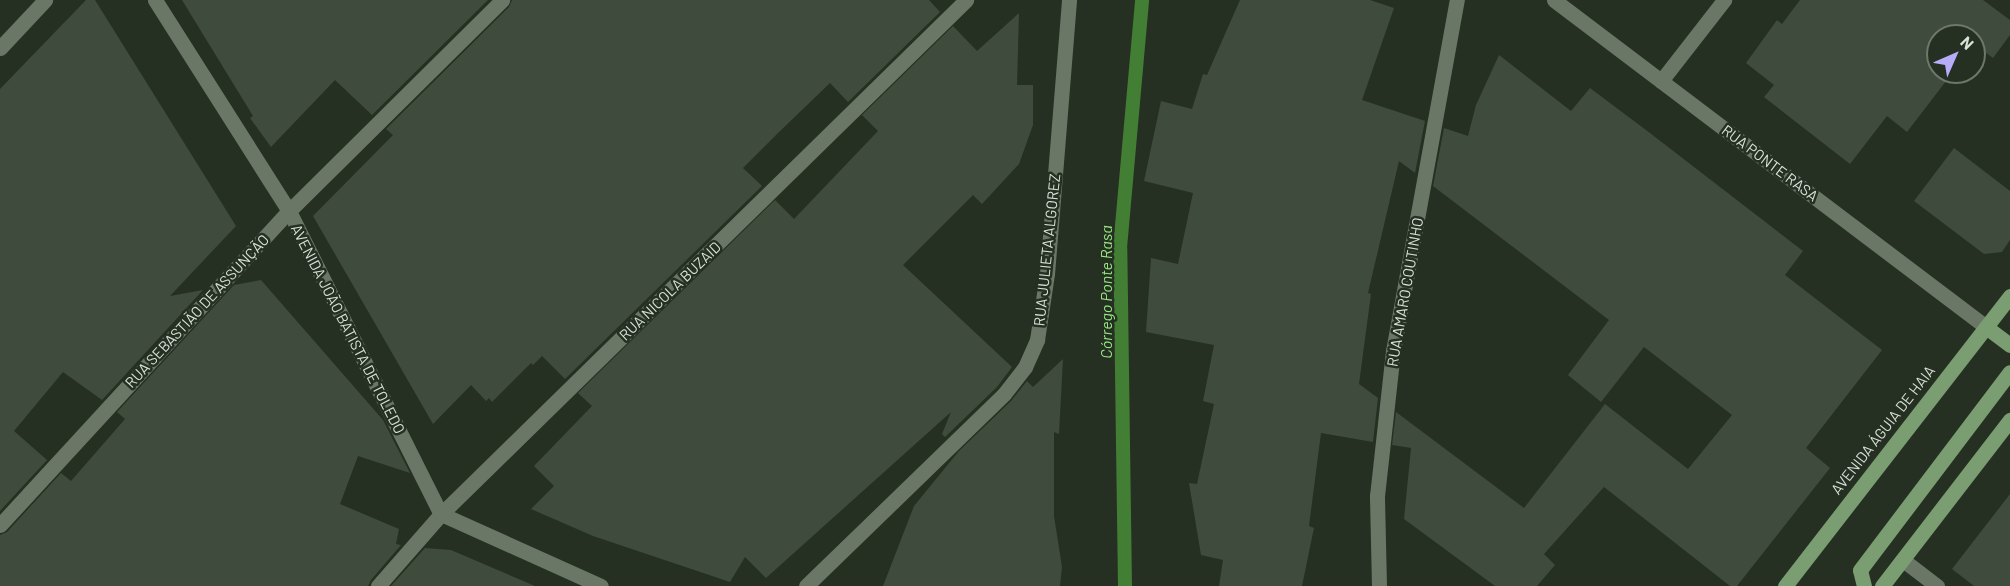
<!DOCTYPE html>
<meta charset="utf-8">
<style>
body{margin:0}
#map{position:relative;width:2010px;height:586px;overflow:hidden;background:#253022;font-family:Barlow,sans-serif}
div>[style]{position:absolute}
.stream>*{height:14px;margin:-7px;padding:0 7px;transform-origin:7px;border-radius:7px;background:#437e35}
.building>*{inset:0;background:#3f4b3c}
.minor>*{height:15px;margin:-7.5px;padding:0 7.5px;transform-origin:7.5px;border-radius:7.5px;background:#6a7767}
.major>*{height:15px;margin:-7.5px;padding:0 7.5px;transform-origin:7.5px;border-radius:7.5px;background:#7a9d71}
span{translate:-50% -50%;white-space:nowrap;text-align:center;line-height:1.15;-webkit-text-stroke:5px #253022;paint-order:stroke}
.street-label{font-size:15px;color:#dae2d9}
.water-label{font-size:16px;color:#97e885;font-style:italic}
.north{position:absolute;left:1926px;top:24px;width:60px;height:60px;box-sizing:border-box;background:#253022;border:2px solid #6d776b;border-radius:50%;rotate:45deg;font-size:16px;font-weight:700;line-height:24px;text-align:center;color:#dae2d9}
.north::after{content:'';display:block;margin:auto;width:21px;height:27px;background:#b6acf8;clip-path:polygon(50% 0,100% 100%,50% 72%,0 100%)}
</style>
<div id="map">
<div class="stream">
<div style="left:1125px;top:586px;width:338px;rotate:-90.8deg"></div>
<div style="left:1120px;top:248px;width:249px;rotate:-84.9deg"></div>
</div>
<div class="building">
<div style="clip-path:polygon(86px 0,95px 0,236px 226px,170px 296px,203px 290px,102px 400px,63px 372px,14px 431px,47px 460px,0 511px,0 89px)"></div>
<div style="clip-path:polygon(182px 0,488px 0,372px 115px,335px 80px,271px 147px,250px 118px,253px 116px)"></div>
<div style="clip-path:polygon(512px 0,929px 0,940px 12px,848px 102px,830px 83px,777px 134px,743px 168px,762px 186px,565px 379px,542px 356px,533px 365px,531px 363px,492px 402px,489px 398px,486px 401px,471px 385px,433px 424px,313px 216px,393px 135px,386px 129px,509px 7px)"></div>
<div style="clip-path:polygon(1240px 0,1370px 0,1394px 8px,1362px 100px,1425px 121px,1415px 173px,1399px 161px,1368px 293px,1371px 294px,1359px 384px,1378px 398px,1373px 442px,1321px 433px,1309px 526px,1314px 528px,1302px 586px,1219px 586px,1223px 560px,1201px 555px,1189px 483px,1197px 484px,1214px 404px,1203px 401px,1214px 345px,1146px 332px,1151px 258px,1178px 264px,1193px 193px,1144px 181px,1161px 101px,1192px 109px,1203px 74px,1207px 75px)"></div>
<div style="clip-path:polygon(1800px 0,1983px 0,2010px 20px,2010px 35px,1993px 58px,1974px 44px,1974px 36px,1938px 36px,1938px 72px,1953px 72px,1907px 132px,1887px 116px,1850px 164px,1764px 97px,1774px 85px,1746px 63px,1777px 20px,1782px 24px)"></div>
<div style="clip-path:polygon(1019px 13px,1017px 85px,1033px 85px,1033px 125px,1019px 164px,982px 204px,973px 195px,903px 265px,1012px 367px,997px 387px,945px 437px,942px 434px,951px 412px,766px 578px,745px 557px,730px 582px,593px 536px,531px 509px,554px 486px,534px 466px,592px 406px,578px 393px,775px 200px,794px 219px,878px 131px,862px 115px,953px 26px,977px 51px)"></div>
<div style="clip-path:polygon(1499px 55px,1571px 111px,1590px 88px,1646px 130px,1803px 251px,1785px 275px,1882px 350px,1806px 448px,1830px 468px,1737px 586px,1730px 586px,1604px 487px,1544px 554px,1555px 565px,1537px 586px,1495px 586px,1404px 519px,1411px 448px,1392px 445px,1396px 412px,1524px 508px,1605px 404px,1688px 469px,1732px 415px,1644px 347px,1601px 402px,1568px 375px,1609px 320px,1433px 186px,1444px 128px,1468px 136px,1476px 105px)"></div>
<div style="clip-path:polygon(1954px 148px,2010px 191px,2010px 240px,2002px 252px,1984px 254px,1914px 201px)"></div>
<div style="clip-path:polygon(261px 280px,383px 420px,410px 473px,358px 456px,340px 504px,399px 529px,396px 544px,401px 545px,371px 580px,368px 586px,0 586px,0 535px,7px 532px,61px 473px,71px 481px,125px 419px,117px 412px,234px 285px)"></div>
<div style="clip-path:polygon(1063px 359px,1059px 434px,1054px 432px,1054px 516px,1062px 567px,1060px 586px,883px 586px,914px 506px,959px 451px,1011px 401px,1027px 381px,1033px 387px)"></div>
<div style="clip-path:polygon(2010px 494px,2010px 586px,1974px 586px,1952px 569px)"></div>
<div style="clip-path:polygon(425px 548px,451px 550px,535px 586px,391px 586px)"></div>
</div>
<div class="minor">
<div style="left:155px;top:0;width:250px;rotate:57.6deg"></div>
<div style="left:289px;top:211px;width:339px;rotate:63.4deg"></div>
<div style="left:441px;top:514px;width:175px;rotate:24.2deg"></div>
<div style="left:1554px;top:0;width:542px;rotate:37.12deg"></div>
<div style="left:0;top:48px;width:66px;rotate:-46.8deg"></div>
<div style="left:1661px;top:81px;width:103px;rotate:-52.1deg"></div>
<div style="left:0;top:525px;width:427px;rotate:-47.4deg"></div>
<div style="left:289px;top:211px;width:300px;rotate:-44.7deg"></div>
<div style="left:1903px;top:560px;width:43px;rotate:37.4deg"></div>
<div style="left:378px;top:586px;width:96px;rotate:-48.8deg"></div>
<div style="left:441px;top:514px;width:735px;rotate:-44.39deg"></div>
<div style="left:806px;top:586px;width:276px;rotate:-44.1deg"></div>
<div style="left:1004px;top:394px;width:34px;rotate:-52deg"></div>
<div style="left:1025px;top:367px;width:30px;rotate:-66deg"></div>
<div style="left:1037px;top:340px;width:67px;rotate:-81.4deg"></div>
<div style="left:1047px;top:274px;width:275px;rotate:-85.4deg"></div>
<div style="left:1379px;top:586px;width:90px;rotate:-91.3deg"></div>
<div style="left:1377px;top:496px;width:146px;rotate:-83.7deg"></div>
<div style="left:1393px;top:351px;width:357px;rotate:-79.7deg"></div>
</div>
<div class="major">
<div style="left:1986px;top:327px;width:30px;rotate:37deg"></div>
<div style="left:1785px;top:586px;width:367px;rotate:-52.2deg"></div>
<div style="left:1864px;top:586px;width:16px;rotate:-104deg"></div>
<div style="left:1860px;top:570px;width:248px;rotate:-52.9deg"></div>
<div style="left:1882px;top:586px;width:210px;rotate:-52.4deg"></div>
</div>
<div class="street-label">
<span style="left:1770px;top:163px;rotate:37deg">RUA PONTE RASA</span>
<span style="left:1047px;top:250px;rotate:-84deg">RUA JULIETA ALGOREZ</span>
<span style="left:670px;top:291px;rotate:-44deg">RUA NICOLA BUZAID</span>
<span style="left:1405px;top:292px;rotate:-80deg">RUA AMARO COUTINHO</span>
<span style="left:197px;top:311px;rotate:-47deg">RUA SEBASTIÃO DE ASSUNÇÃO</span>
<span style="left:348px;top:329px;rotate:63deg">AVENIDA JOÃO BATISTA DE TOLEDO</span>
<span style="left:1883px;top:430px;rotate:-52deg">AVENIDA ÁGUIA DE HAIA</span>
</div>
<div class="water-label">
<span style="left:1106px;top:292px;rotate:-90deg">Córrego Ponte Rasa</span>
</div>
<div class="north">N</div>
</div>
